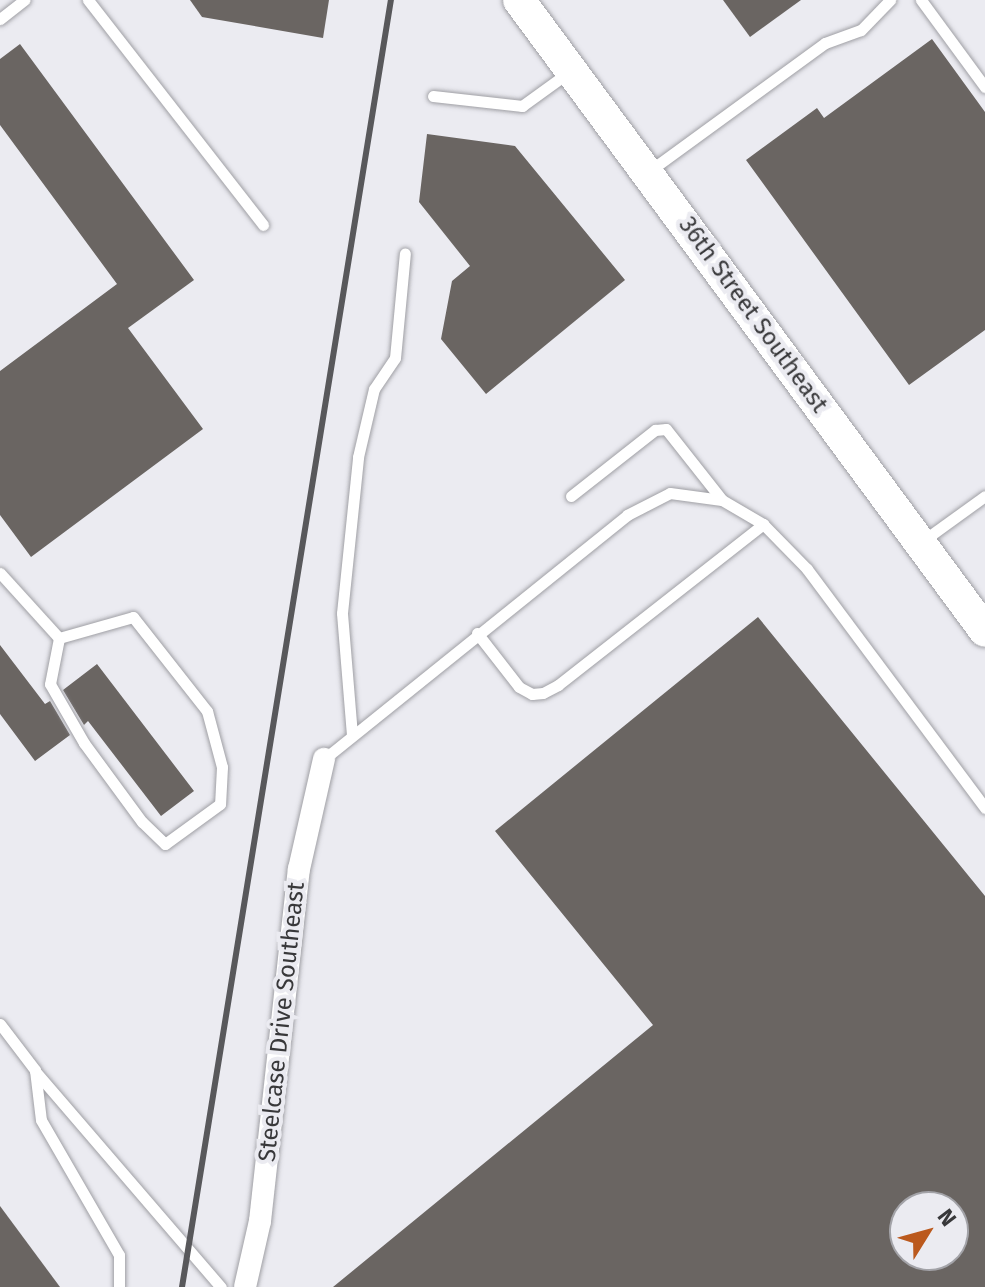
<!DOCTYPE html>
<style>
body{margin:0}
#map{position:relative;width:985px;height:1287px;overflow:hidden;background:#ebebf1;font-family:"Fira Sans",sans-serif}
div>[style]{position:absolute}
.building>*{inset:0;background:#6a6562}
.roads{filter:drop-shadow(0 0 2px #9f9fa4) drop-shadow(0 0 2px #9f9fa4)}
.lane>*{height:11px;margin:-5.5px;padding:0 5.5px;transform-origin:5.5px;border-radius:5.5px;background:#fff}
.street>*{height:22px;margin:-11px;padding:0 11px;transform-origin:11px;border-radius:11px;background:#fff}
.secondary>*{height:32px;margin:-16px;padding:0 16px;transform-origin:16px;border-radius:16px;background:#fff}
.rail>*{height:6px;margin:-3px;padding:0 3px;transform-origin:3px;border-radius:3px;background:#58585b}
span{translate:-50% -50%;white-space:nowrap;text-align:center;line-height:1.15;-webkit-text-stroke:8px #ebebf1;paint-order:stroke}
.street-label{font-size:24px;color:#38383a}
.north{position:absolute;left:889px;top:1191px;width:80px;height:80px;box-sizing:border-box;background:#ebebf1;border:2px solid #a3a3a8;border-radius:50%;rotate:53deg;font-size:22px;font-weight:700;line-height:32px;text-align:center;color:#38383a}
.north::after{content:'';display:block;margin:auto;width:28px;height:36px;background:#bb591d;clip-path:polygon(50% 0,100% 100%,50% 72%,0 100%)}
</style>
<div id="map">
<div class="building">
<div style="clip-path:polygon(190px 0,329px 0,323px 38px,202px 17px)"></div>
<div style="clip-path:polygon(723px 0,801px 0,750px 37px)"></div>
<div style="clip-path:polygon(932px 39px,985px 112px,985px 330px,909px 385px,746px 160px,817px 108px,824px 118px)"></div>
<div style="clip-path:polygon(20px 44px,194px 280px,128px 328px,203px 429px,31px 557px,0 515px,0 371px,117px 284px,0 125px,0 59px)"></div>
<div style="clip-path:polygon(427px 134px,515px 146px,625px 280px,486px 394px,441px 339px,452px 281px,470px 266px,419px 202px)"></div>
<div style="clip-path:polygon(evenodd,758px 617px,985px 896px,985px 1287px,333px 1287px,653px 1025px,495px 831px,758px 617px,905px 1207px,953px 1207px,953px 1255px,905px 1255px,905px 1207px)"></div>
<div style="clip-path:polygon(0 645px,45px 704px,50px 701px,70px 735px,35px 761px,0 714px)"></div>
<div style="clip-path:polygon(97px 664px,194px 791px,161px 816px,88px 721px,84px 725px,63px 690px)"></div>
<div style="clip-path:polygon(0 1206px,60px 1287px,0 1287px)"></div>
</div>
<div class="roads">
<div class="lane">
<div style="left:88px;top:0;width:285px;rotate:52.1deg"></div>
<div style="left:921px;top:0;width:108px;rotate:53.7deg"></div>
<div style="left:0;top:19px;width:31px;rotate:-38deg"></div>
<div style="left:433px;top:96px;width:90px;rotate:6.4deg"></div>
<div style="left:522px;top:106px;width:58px;rotate:-35.9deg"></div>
<div style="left:648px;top:172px;width:219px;rotate:-36.1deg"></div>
<div style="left:825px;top:43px;width:38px;rotate:-20deg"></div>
<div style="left:861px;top:30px;width:42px;rotate:-46deg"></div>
<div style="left:571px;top:496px;width:107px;rotate:-38.2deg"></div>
<div style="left:655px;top:430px;width:11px;rotate:-5deg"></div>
<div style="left:666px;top:429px;width:90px;rotate:51.7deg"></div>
<div style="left:924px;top:540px;width:75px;rotate:-35.8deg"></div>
<div style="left:0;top:573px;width:88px;rotate:47.8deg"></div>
<div style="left:133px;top:617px;width:120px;rotate:51.8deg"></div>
<div style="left:207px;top:711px;width:58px;rotate:75deg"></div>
<div style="left:222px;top:767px;width:37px;rotate:93deg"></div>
<div style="left:220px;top:804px;width:68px;rotate:144deg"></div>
<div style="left:165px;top:844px;width:32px;rotate:-136deg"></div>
<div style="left:142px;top:822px;width:98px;rotate:-126.3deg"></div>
<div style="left:84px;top:743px;width:68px;rotate:-120deg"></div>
<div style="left:50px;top:684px;width:47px;rotate:-78.9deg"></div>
<div style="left:59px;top:638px;width:77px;rotate:-15.8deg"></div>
<div style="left:477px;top:633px;width:68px;rotate:52.1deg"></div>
<div style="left:519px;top:687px;width:15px;rotate:28deg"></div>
<div style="left:532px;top:694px;width:11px;rotate:-5deg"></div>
<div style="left:543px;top:693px;width:17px;rotate:-28deg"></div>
<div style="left:558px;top:685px;width:261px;rotate:-38.1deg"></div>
<div style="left:352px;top:735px;width:122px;rotate:-94.7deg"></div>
<div style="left:342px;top:613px;width:157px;rotate:-84.1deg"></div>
<div style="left:358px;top:457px;width:70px;rotate:-76.8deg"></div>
<div style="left:374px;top:389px;width:37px;rotate:-56deg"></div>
<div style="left:395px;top:358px;width:105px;rotate:-84.6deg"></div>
<div style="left:324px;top:759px;width:389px;rotate:-38.8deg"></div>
<div style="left:627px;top:515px;width:48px;rotate:-27.1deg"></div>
<div style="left:670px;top:493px;width:52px;rotate:7.7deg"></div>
<div style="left:722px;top:500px;width:48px;rotate:30.3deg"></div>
<div style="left:763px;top:524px;width:63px;rotate:45.6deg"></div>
<div style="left:807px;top:569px;width:298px;rotate:53.3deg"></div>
<div style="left:0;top:1024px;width:58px;rotate:52.7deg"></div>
<div style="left:35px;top:1070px;width:50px;rotate:83.2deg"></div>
<div style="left:41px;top:1120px;width:156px;rotate:60deg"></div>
<div style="left:119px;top:1255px;width:32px;rotate:90deg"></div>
<div style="left:35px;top:1071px;width:285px;rotate:49.3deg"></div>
</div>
<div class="street">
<div style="left:245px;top:1287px;width:68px;rotate:-77.2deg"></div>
<div style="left:260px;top:1221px;width:354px;rotate:-83.7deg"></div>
<div style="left:299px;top:869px;width:113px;rotate:-77.2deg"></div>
</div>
<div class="secondary">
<div style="left:519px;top:0;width:784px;rotate:53.55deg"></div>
</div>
</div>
<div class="rail">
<div style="left:182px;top:1287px;width:1304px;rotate:-80.78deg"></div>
</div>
<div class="street-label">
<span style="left:753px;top:315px;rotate:54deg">36th Street Southeast</span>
<span style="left:282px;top:1022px;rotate:-84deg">Steelcase Drive Southeast</span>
</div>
<div class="north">N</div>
</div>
